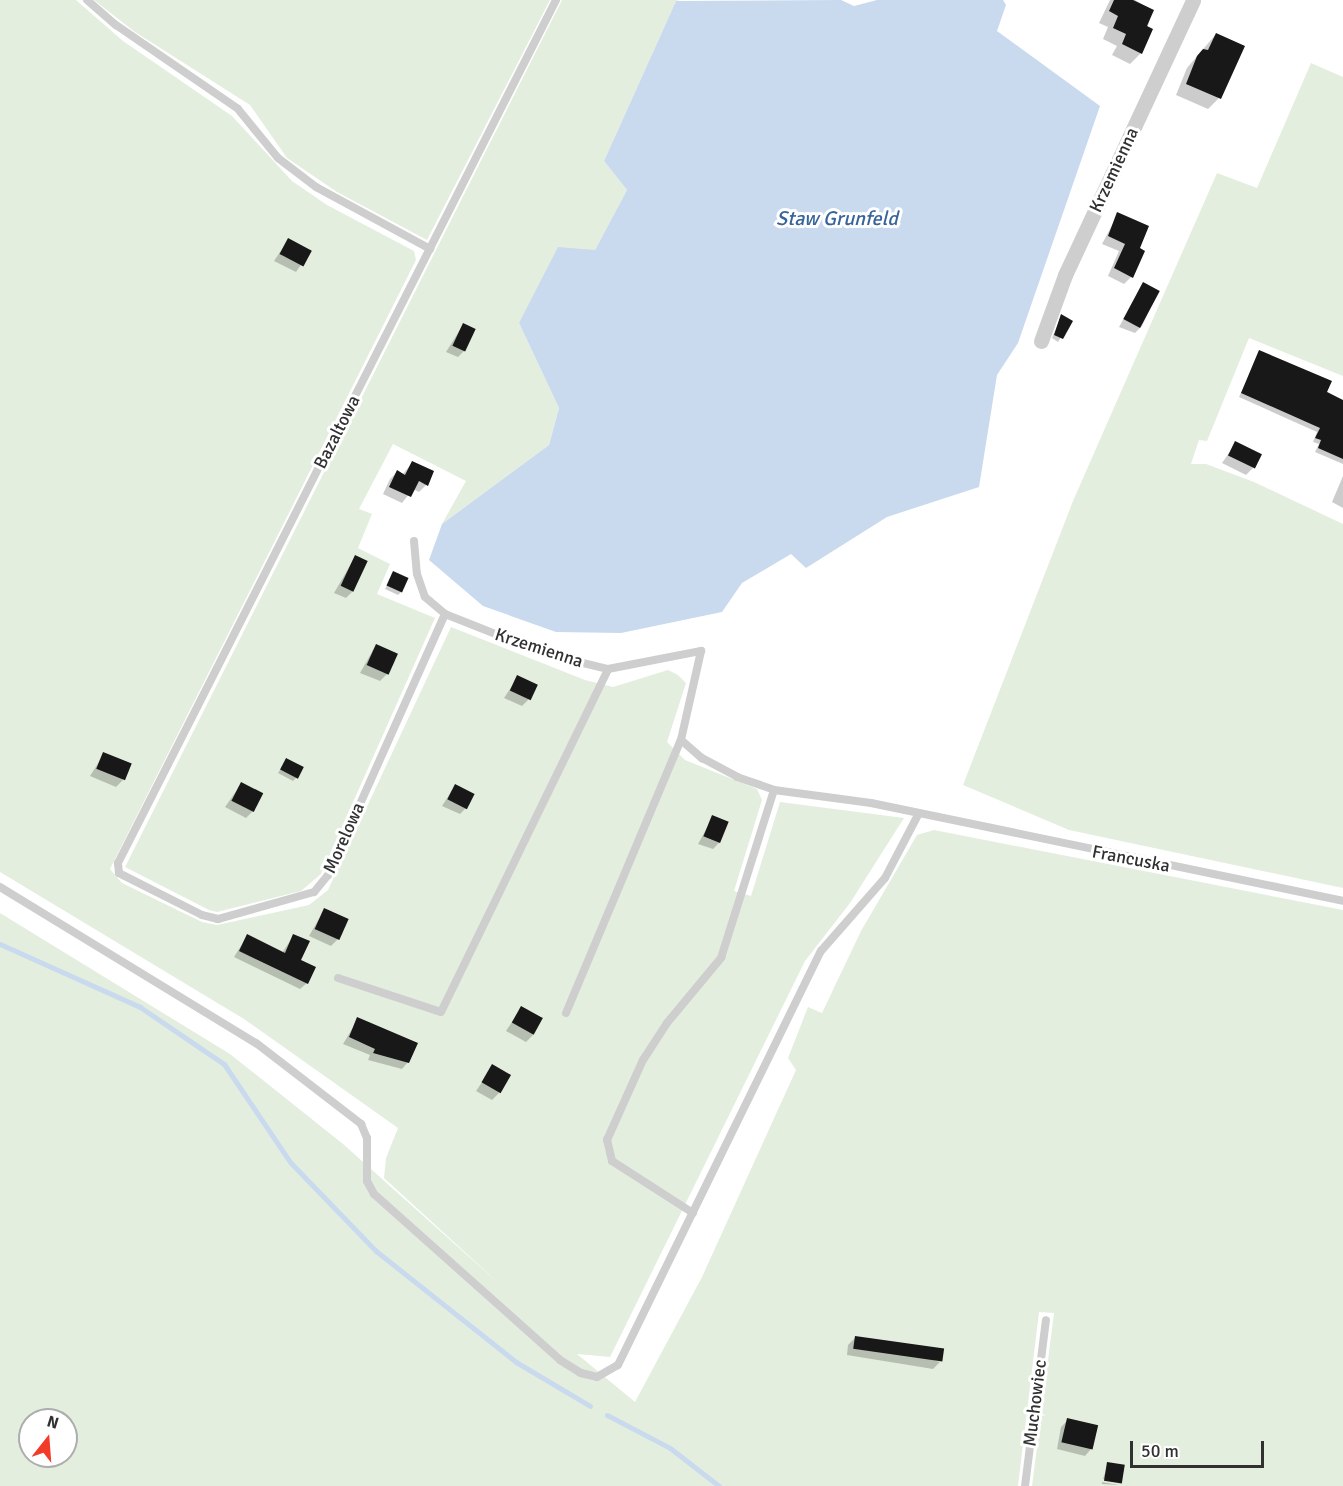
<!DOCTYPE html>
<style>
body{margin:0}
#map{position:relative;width:1343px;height:1486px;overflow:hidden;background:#fff;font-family:Signika,sans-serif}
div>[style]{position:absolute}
.green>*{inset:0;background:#e4eede}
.water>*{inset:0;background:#c9daef}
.shadow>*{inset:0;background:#0003}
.stream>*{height:5px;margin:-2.5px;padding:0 2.5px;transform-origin:2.5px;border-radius:2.5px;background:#c9daef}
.building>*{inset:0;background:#181818;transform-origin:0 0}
.lane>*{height:8px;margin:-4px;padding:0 4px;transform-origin:4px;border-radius:4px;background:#cecece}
.street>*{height:15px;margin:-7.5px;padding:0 7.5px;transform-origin:7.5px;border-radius:7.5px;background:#cecece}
span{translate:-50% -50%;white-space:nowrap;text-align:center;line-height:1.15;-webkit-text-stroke:6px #fff;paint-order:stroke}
.street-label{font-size:18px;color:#313131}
.water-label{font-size:20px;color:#38649a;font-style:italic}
.north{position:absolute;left:18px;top:1408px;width:60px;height:60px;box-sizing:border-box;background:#fff;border:2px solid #adadad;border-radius:50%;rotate:17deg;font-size:16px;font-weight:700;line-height:24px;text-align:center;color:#313131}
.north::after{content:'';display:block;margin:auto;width:21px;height:27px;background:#f23b29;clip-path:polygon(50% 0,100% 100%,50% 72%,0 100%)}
.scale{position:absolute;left:1130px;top:1441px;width:134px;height:27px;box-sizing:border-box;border:3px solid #313131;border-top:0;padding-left:8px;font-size:18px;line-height:21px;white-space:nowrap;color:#313131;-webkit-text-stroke:4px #fff;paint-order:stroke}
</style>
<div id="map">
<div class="green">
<div style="clip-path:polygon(evenodd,0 0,76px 0,123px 41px,232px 116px,292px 181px,327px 205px,414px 251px,416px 260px,110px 869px,122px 883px,202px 922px,217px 925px,309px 905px,328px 890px,451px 627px,585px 680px,613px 687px,668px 670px,678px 675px,686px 683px,667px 742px,685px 760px,757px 789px,762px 800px,734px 891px,751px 896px,780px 802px,904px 818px,850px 903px,805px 961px,610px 1357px,577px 1354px,635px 1402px,702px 1277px,796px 1070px,788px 1058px,808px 1007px,822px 1013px,861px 931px,917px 835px,934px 830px,1343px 910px,1343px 1486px,1032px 1486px,1054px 1313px,1039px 1312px,1018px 1486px,0 1486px,0 913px,230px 1054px,343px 1144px,504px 1288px,384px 1178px,386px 1158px,398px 1128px,244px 1019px,0 872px,0 0,30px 1420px,66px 1420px,66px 1456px,30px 1456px,30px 1420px)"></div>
<div style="clip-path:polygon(94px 0,550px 0,427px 240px,337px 192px,287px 158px,250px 105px,135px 32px)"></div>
<div style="clip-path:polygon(562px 0,680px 0,676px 1px,604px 161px,627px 190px,595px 250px,519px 323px,559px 408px,549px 445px,442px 524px,466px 481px,393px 444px,359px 509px,372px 514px,358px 548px,390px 564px,377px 594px,435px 618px,321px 874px,301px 891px,217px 912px,209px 910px,125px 867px)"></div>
<div style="clip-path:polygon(1311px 63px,1343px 77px,1343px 376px,1249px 338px,1207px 441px,1199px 440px,1191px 464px,1206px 464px,1254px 482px,1343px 524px,1343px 888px,1069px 830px,963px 785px,1073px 501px,1217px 173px,1257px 188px)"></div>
</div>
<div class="water">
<div style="clip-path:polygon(841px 0,854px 6px,877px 0,1003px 0,1006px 5px,997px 31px,1100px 106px,1018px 343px,997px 375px,979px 487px,887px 517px,806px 568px,791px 554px,742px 583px,722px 612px,621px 633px,556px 632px,483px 606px,429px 560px,442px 524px,549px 445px,559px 408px,519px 323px,558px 247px,595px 250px,627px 190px,604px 161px,676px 1px)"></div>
</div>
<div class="shadow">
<div style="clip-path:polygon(1110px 0,1135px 0,1152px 10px,1141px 53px,1130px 64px,1112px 55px,1117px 46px,1103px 39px,1108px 27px,1099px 23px)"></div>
<div style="clip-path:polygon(1216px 34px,1243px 46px,1219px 98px,1208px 109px,1176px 95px,1187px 68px)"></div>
<div style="clip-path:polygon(1118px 214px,1138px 249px,1131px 277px,1124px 284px,1108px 276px,1119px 251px,1102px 244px)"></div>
<div style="clip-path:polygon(288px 240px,310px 252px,296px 272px,274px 261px)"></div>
<div style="clip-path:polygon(1143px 284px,1158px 292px,1142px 326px,1135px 333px,1119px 327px)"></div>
<div style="clip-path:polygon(1061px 316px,1071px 321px,1058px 342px,1052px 338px)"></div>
<div style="clip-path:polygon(463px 325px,465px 350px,458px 357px,446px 352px)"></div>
<div style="clip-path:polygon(1260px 352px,1343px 401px,1343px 464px,1315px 452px,1319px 444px,1313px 442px,1317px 432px,1239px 397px)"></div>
<div style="clip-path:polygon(1236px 443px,1253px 468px,1246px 475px,1222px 463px)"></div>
<div style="clip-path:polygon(412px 463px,426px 485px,419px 492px,413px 489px,402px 503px,383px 494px,390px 479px,397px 472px,402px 475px)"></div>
<div style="clip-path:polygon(1343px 476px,1343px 508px,1332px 502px)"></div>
<div style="clip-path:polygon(355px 557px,353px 591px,346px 598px,334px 593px)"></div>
<div style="clip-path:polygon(394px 573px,401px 592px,398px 595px,385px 589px)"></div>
<div style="clip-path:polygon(376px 645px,387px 674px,380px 681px,360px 673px)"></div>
<div style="clip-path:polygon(518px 677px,529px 699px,522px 706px,504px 698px)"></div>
<div style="clip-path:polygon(104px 754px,123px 780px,116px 787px,90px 776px)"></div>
<div style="clip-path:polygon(286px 760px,296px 778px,293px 781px,278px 773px)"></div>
<div style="clip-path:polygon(241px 784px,253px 811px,246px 818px,225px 807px)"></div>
<div style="clip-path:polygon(455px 786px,467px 807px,460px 814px,442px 806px)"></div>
<div style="clip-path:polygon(713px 817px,720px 842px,713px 849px,698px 844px)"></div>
<div style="clip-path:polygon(324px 910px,338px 939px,331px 946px,309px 936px)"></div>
<div style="clip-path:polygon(294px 935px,307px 983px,300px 989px,234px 957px,247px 936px,282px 953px)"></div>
<div style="clip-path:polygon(521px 1008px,533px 1035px,526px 1042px,506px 1031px)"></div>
<div style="clip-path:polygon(358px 1019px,408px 1062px,402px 1069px,368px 1060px,370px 1055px,343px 1044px)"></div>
<div style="clip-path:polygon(493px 1066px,499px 1093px,492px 1100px,476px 1091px)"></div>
<div style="clip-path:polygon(855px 1338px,940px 1362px,933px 1369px,847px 1355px,848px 1345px)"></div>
<div style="clip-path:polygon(1068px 1420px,1091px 1449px,1085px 1456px,1057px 1449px,1061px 1427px)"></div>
<div style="clip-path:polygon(1108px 1464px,1121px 1482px,1103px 1479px)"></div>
<div style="clip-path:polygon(1102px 1482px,1119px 1485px,1102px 1484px)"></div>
</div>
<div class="stream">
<div style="left:0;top:944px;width:154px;rotate:24.2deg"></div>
<div style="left:140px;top:1007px;width:102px;rotate:34.2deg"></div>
<div style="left:224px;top:1064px;width:118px;rotate:56deg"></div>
<div style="left:290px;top:1162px;width:124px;rotate:46deg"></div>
<div style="left:376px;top:1251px;width:179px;rotate:38.4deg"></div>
<div style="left:516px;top:1362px;width:86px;rotate:30.7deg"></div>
<div style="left:607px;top:1415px;width:71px;rotate:27.6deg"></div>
<div style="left:670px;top:1448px;width:62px;rotate:37.8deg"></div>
</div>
<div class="building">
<div style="clip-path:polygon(1114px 0,1133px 0,1154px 10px,1147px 26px,1153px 29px,1142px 54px,1122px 44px,1126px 34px,1113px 28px,1118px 16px,1109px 11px)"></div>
<div style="clip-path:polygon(1216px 33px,1245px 46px,1221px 99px,1186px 84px,1197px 56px,1203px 49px,1208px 50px)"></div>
<div style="clip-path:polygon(1117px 212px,1149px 226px,1140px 248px,1145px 251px,1133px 278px,1114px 268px,1125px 244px,1108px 236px)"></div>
<div style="left:288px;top:238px;width:27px;height:18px;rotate:28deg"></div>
<div style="left:1143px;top:282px;width:19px;height:42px;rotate:28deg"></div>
<div style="clip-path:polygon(1061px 314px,1073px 321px,1063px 339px,1054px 335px)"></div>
<div style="left:463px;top:323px;width:14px;height:25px;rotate:25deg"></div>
<div style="clip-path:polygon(1259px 350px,1332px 381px,1327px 392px,1343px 400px,1343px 459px,1318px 448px,1321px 440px,1315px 438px,1320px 428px,1241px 393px)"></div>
<div style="left:1235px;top:441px;width:30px;height:16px;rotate:26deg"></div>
<div style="clip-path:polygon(412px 461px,434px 471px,428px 486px,419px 481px,411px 497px,389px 487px,397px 470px,405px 475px)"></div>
<div style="left:355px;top:555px;width:14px;height:34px;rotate:25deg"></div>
<div style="left:393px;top:571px;width:17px;height:16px;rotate:24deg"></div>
<div style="left:376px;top:644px;width:24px;height:23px;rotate:24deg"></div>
<div style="left:517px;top:675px;width:23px;height:17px;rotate:25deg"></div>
<div style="left:103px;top:752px;width:31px;height:18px;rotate:22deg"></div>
<div style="left:286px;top:758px;width:20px;height:13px;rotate:27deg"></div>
<div style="left:241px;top:782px;width:25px;height:21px;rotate:27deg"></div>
<div style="left:455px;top:784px;width:22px;height:17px;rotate:27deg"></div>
<div style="left:712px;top:815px;width:18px;height:23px;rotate:22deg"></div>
<div style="left:324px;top:908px;width:27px;height:23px;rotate:24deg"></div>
<div style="clip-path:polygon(247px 934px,285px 953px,293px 934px,310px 941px,301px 960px,316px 967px,308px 984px,239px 951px)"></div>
<div style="left:521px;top:1006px;width:25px;height:19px;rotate:29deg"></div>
<div style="clip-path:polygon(357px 1017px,418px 1043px,409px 1063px,373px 1053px,375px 1049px,349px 1037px)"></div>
<div style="left:492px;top:1064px;width:22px;height:21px;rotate:30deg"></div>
<div style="left:855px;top:1336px;width:90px;height:13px;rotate:8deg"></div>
<div style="left:1067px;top:1418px;width:32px;height:25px;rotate:13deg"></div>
<div style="left:1107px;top:1462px;width:18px;height:19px;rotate:9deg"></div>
</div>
<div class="lane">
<div style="left:87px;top:0;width:38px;rotate:41deg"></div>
<div style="left:116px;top:25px;width:148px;rotate:34.5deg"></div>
<div style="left:238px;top:109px;width:63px;rotate:50.8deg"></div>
<div style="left:278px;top:158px;width:48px;rotate:37.3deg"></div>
<div style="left:316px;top:187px;width:130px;rotate:28.5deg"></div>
<div style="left:414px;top:541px;width:33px;rotate:85deg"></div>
<div style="left:417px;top:574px;width:24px;rotate:71deg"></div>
<div style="left:425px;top:597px;width:26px;rotate:40deg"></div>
<div style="left:445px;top:614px;width:109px;rotate:21.6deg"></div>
<div style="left:546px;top:654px;width:64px;rotate:13.6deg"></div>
<div style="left:608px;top:669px;width:95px;rotate:-11deg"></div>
<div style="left:701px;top:651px;width:91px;rotate:102.7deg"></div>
<div style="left:681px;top:740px;width:28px;rotate:41deg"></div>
<div style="left:702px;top:758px;width:40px;rotate:28deg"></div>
<div style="left:737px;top:777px;width:39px;rotate:19deg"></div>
<div style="left:774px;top:790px;width:98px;rotate:7.6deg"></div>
<div style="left:871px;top:803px;width:482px;rotate:11.7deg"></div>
<div style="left:445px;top:614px;width:286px;rotate:114.1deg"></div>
<div style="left:328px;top:875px;width:22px;rotate:129deg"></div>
<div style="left:314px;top:892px;width:100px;rotate:164.3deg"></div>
<div style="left:218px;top:919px;width:16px;rotate:-166deg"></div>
<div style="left:202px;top:915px;width:93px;rotate:-153.2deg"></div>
<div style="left:119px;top:873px;width:10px;rotate:-96deg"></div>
<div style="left:118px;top:863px;width:968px;rotate:-63.09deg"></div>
<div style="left:0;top:887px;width:300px;rotate:31.4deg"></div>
<div style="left:256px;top:1043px;width:133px;rotate:37.6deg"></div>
<div style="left:361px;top:1124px;width:15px;rotate:67deg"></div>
<div style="left:367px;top:1138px;width:43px;rotate:90deg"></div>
<div style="left:367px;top:1181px;width:15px;rotate:62deg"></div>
<div style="left:374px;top:1194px;width:249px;rotate:41.7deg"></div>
<div style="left:560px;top:1360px;width:25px;rotate:32deg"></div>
<div style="left:581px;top:1373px;width:16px;rotate:14deg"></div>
<div style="left:597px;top:1377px;width:24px;rotate:-30deg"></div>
<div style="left:618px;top:1365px;width:461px;rotate:-63.9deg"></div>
<div style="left:821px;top:951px;width:97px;rotate:-48.8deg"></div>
<div style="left:885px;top:878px;width:73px;rotate:-62.4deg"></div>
<div style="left:338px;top:978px;width:108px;rotate:18.3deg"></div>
<div style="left:441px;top:1012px;width:381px;rotate:-64deg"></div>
<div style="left:566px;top:1013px;width:296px;rotate:-67.2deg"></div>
<div style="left:693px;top:1213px;width:96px;rotate:-147.3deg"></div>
<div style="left:612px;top:1161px;width:22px;rotate:-103deg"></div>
<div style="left:607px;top:1140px;width:88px;rotate:-65.8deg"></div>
<div style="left:643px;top:1060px;width:44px;rotate:-57deg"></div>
<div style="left:667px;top:1023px;width:85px;rotate:-50.3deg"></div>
<div style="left:721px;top:958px;width:176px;rotate:-72.5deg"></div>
<div style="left:1025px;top:1486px;width:167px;rotate:-82.8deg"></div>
</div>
<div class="street">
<div style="left:1041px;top:341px;width:70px;rotate:-70deg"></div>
<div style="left:1065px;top:275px;width:303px;rotate:-65deg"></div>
</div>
<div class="street-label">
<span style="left:1114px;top:170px;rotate:-65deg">Krzemienna</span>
<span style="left:337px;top:432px;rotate:-63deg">Bazaltowa</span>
<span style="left:539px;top:648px;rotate:18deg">Krzemienna</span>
<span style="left:344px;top:838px;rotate:-66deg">Morelowa</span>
<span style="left:1131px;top:859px;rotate:11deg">Francuska</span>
<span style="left:1035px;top:1403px;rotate:-83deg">Muchowiec</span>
</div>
<div class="water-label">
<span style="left:837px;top:218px">Staw Grunfeld</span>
</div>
<div class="north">N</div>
<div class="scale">50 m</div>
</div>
